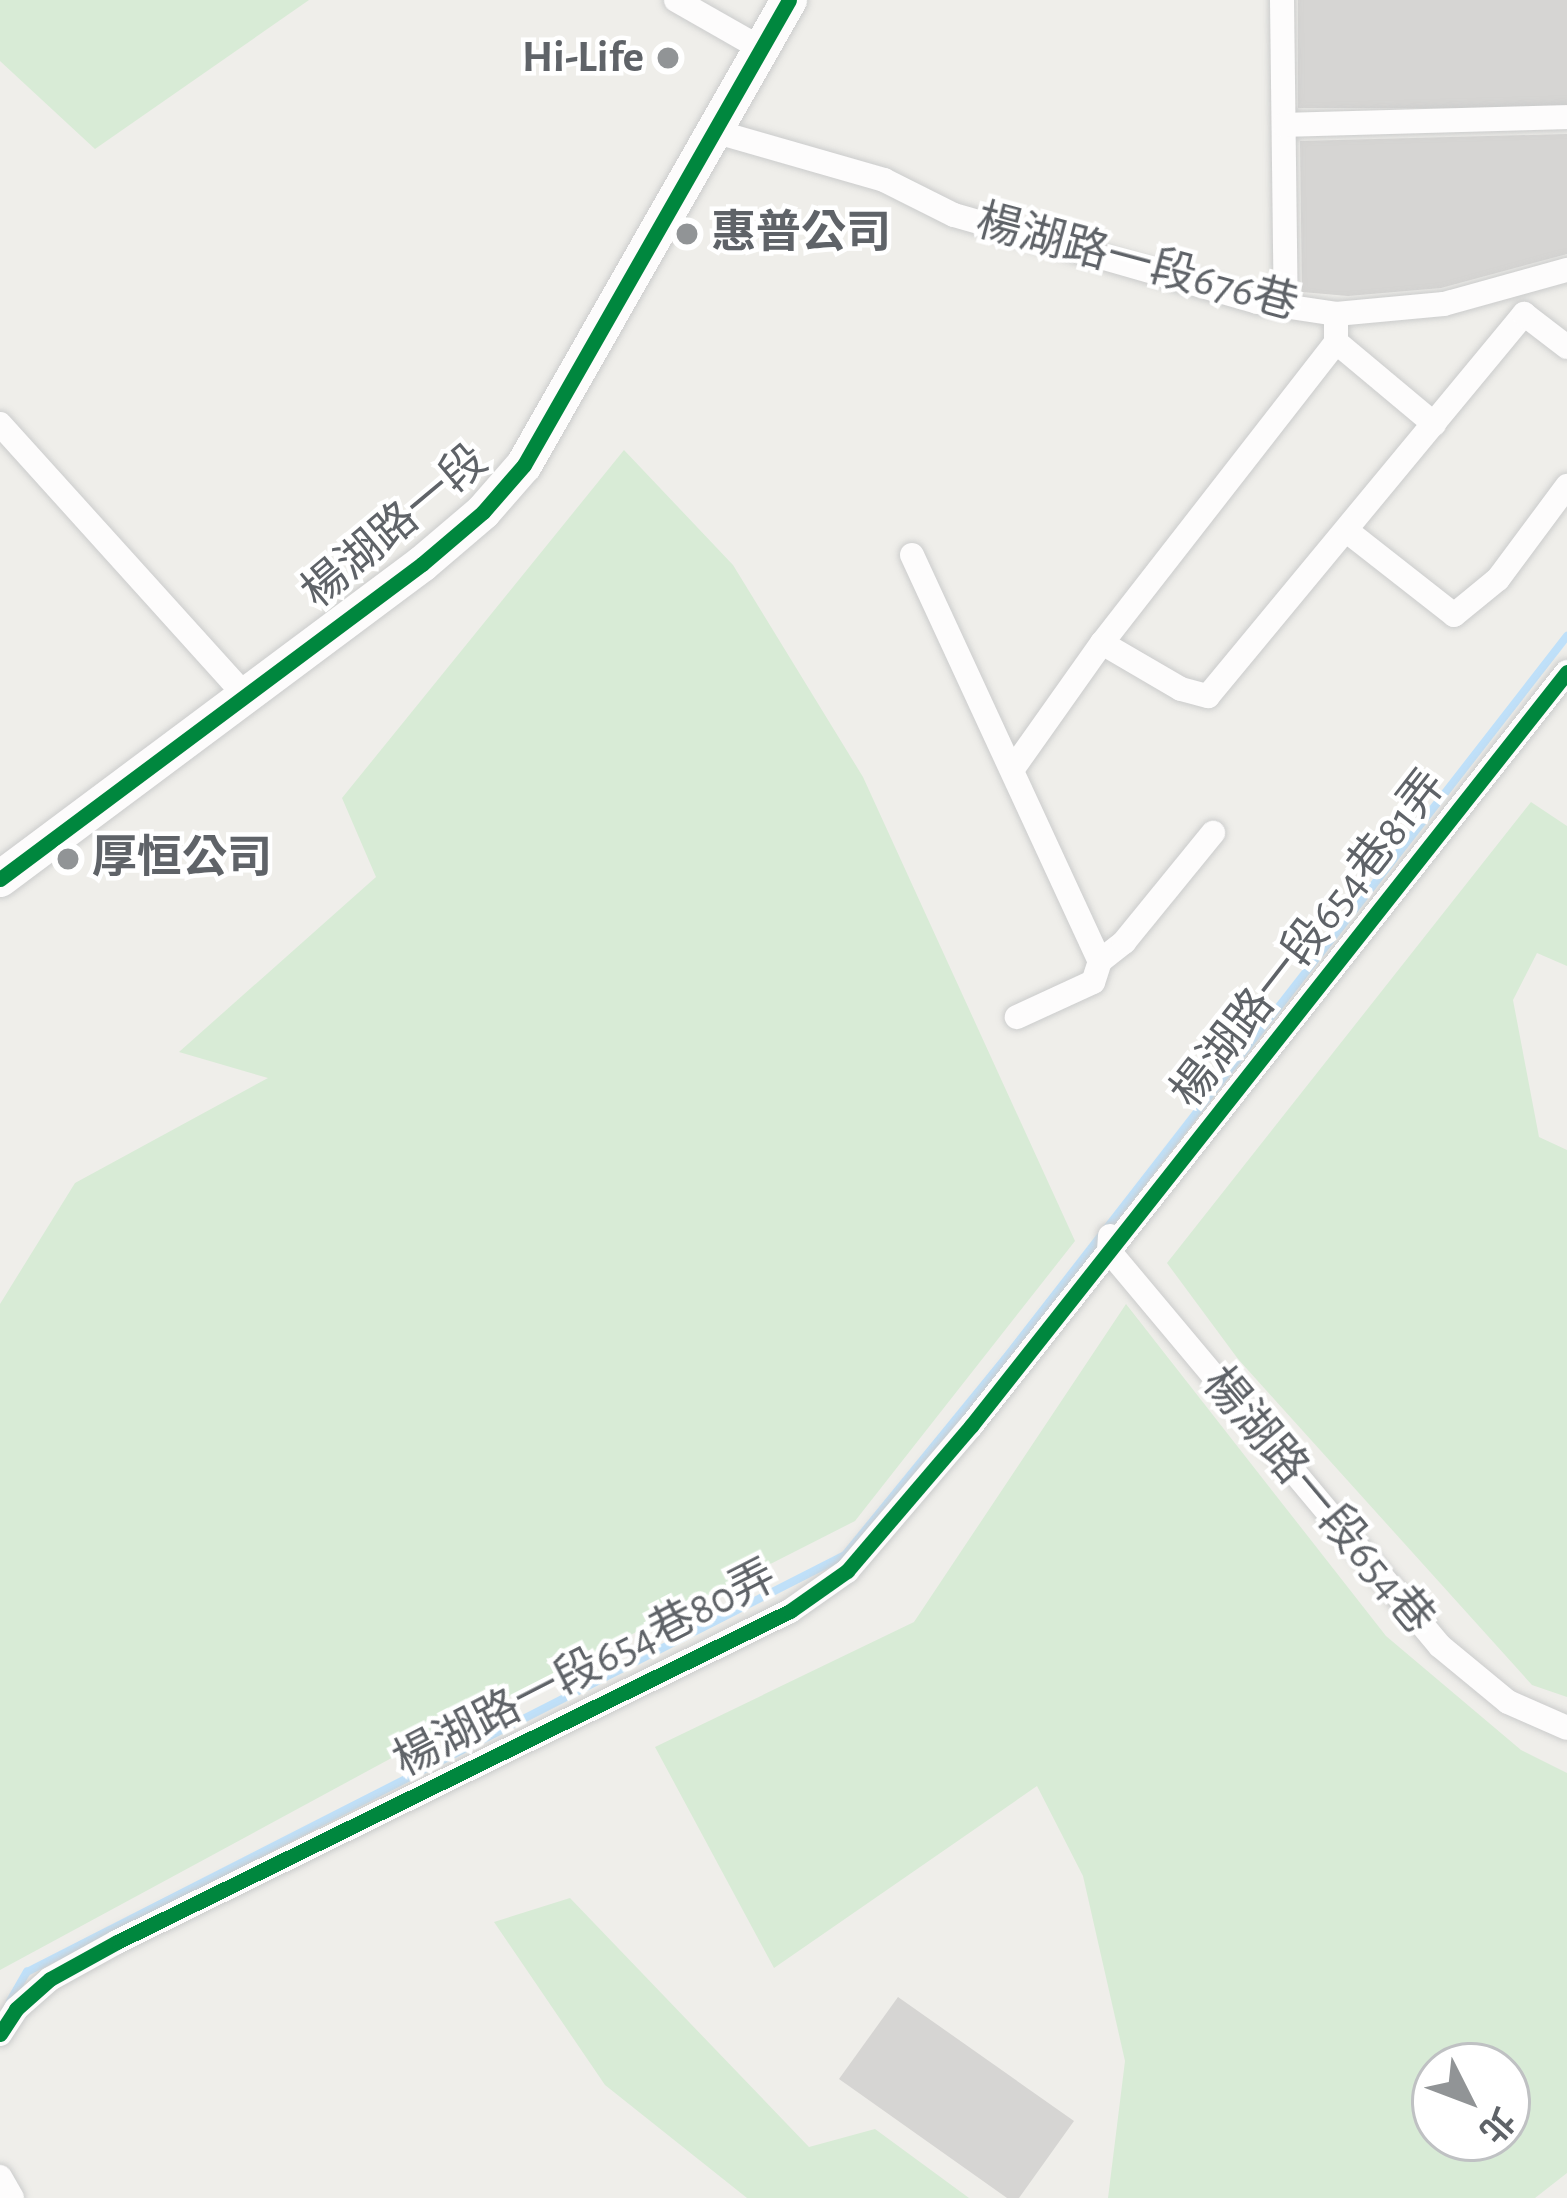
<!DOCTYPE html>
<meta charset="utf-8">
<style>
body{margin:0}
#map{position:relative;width:1567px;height:2198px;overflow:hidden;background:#efeeea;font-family:"Alegreya Sans","Noto Sans TC",sans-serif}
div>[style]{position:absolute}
.green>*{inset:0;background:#d8ebd6}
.stream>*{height:8px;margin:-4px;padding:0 4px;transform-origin:4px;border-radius:4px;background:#bfe0f9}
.building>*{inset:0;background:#d6d5d3;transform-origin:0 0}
.roads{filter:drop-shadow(0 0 3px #cbcccc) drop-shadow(0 0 3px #cbcccc)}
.street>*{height:24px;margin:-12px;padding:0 12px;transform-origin:12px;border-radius:12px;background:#fdfcfc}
.secondary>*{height:36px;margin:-18px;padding:0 18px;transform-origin:18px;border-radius:18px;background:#fdfcfc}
.cycleway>*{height:15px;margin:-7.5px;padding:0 7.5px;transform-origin:7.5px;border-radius:7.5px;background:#00873e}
.dots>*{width:33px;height:33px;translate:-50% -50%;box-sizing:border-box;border:6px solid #fff;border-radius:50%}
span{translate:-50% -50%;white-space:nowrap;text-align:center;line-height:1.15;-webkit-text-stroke:9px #fff;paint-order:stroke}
.poi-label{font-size:45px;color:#5f6368;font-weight:700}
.right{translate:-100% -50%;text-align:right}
.left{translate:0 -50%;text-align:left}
.street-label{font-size:45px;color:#5f6368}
.north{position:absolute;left:1411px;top:2042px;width:120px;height:120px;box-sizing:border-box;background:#fff;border:3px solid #bfc1c3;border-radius:50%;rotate:132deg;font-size:33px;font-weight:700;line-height:48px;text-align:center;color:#5f6368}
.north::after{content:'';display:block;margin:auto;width:42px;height:54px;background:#919496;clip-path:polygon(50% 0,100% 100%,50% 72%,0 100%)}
</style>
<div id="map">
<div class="green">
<div style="clip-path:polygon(0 0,309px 0,95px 149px,0 61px)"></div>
<div style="clip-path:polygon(624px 450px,733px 565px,863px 777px,1075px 1241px,855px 1521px,447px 1728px,0 1970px,0 1304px,75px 1183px,268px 1078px,179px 1052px,376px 877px,342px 798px)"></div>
<div style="clip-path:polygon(1531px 802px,1567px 826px,1567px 966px,1537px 953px,1513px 1000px,1539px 1137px,1567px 1150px,1567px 1697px,1532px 1685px,1238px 1359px,1167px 1263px)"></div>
<div style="clip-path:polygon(evenodd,1126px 1304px,1386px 1636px,1521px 1750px,1567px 1773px,1567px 2173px,1535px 2198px,1108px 2198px,1125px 2061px,1083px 1876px,1037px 1786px,774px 1968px,655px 1747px,914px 1622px,1126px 1304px,1435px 2066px,1507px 2066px,1507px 2138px,1435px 2138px,1435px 2066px)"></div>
<div style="clip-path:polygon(570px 1898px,809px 2147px,875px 2129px,969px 2198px,747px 2198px,605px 2085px,494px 1922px)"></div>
</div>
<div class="stream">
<div style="left:10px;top:2001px;width:34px;rotate:-60deg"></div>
<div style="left:27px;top:1972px;width:918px;rotate:-27.01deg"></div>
<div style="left:845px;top:1555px;width:253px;rotate:-50.8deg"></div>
<div style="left:1005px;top:1359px;width:916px;rotate:-52.14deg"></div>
</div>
<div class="building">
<div style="left:1298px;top:0;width:269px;height:108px"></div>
<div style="clip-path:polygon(1567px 134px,1567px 254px,1441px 288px,1348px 296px,1302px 292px,1300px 141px)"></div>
<div style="clip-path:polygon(898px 1997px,1074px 2121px,1019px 2198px,1007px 2198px,839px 2079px)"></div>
</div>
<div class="roads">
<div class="street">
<div style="left:676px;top:0;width:99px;rotate:29.7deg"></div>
<div style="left:1282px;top:0;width:306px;rotate:89.3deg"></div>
<div style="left:1284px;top:125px;width:283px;rotate:-1.6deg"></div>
<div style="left:717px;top:132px;width:174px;rotate:16deg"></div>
<div style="left:884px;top:180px;width:78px;rotate:26.6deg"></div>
<div style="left:954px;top:215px;width:315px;rotate:16deg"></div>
<div style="left:1257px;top:302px;width:80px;rotate:8.6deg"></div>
<div style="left:1336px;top:314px;width:108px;rotate:-5.3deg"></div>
<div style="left:1444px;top:304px;width:128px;rotate:-15.5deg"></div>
<div style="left:1336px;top:342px;width:128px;rotate:39.9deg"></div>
<div style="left:0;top:424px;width:363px;rotate:47.9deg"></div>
<div style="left:1347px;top:531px;width:136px;rotate:38.1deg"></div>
<div style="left:1454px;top:615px;width:57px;rotate:-39.3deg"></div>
<div style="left:1498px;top:579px;width:116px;rotate:-53.4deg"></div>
<div style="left:912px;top:555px;width:447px;rotate:65.2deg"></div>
<div style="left:1100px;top:961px;width:22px;rotate:108deg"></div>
<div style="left:1093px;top:982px;width:84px;rotate:155.3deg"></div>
<div style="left:1102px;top:643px;width:91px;rotate:30.2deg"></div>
<div style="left:1181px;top:689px;width:28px;rotate:15deg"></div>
<div style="left:1208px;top:696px;width:496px;rotate:-50.4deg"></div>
<div style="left:1524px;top:314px;width:54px;rotate:37.5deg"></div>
<div style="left:1012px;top:770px;width:156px;rotate:-54.7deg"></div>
<div style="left:1102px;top:643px;width:381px;rotate:-52.1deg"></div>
<div style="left:1336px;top:342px;width:28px;rotate:-90deg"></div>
<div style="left:1100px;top:961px;width:31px;rotate:-38deg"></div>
<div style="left:1124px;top:942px;width:141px;rotate:-50.8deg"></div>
<div style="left:1110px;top:1236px;width:15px;rotate:94deg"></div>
<div style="left:1109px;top:1251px;width:515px;rotate:50.04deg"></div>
<div style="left:1440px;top:1646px;width:88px;rotate:39.5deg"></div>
<div style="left:1508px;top:1702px;width:64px;rotate:23.8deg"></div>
<div style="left:0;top:2034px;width:30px;rotate:-57deg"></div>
<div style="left:16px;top:2009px;width:45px;rotate:-41.4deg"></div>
<div style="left:50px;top:1979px;width:77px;rotate:-28.9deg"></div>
<div style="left:117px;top:1942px;width:750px;rotate:-26.19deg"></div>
<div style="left:790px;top:1611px;width:70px;rotate:-35.1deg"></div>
<div style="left:847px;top:1571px;width:191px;rotate:-49.5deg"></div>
<div style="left:971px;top:1426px;width:961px;rotate:-51.68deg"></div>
<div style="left:0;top:2177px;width:24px;rotate:60deg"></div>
</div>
<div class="secondary">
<div style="left:0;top:879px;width:527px;rotate:-36.74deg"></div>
<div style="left:422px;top:564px;width:80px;rotate:-40.4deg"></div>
<div style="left:483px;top:512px;width:62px;rotate:-48.9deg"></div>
<div style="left:524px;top:465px;width:535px;rotate:-60.32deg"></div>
</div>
</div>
<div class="cycleway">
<div style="left:0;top:879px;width:527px;rotate:-36.74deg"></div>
<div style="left:422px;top:564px;width:80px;rotate:-40.4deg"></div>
<div style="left:483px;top:512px;width:62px;rotate:-48.9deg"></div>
<div style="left:524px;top:465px;width:535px;rotate:-60.32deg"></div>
<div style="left:0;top:2034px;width:30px;rotate:-57deg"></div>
<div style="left:16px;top:2009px;width:45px;rotate:-41.4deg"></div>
<div style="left:50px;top:1979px;width:77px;rotate:-28.9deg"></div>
<div style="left:117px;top:1942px;width:750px;rotate:-26.19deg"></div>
<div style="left:790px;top:1611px;width:70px;rotate:-35.1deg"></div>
<div style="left:847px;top:1571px;width:191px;rotate:-49.5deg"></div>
<div style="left:971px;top:1426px;width:961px;rotate:-51.68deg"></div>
</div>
<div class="dots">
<div style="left:668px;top:58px;background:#919496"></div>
<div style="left:687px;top:234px;background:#919496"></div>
<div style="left:68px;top:859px;background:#919496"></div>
</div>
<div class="poi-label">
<span class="right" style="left:644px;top:58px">Hi-Life</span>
<span class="left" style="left:711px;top:234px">惠普公司</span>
<span class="left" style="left:92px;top:859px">厚恒公司</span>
</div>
<div class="street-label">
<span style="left:1137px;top:263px;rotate:15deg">楊湖路一段676巷</span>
<span style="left:395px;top:527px;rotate:-40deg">楊湖路一段</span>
<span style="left:1309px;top:939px;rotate:-52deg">楊湖路一段654巷81弄</span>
<span style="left:1318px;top:1501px;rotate:50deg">楊湖路一段654巷</span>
<span style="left:585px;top:1669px;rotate:-27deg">楊湖路一段654巷80弄</span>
</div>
<div class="north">北</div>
</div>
